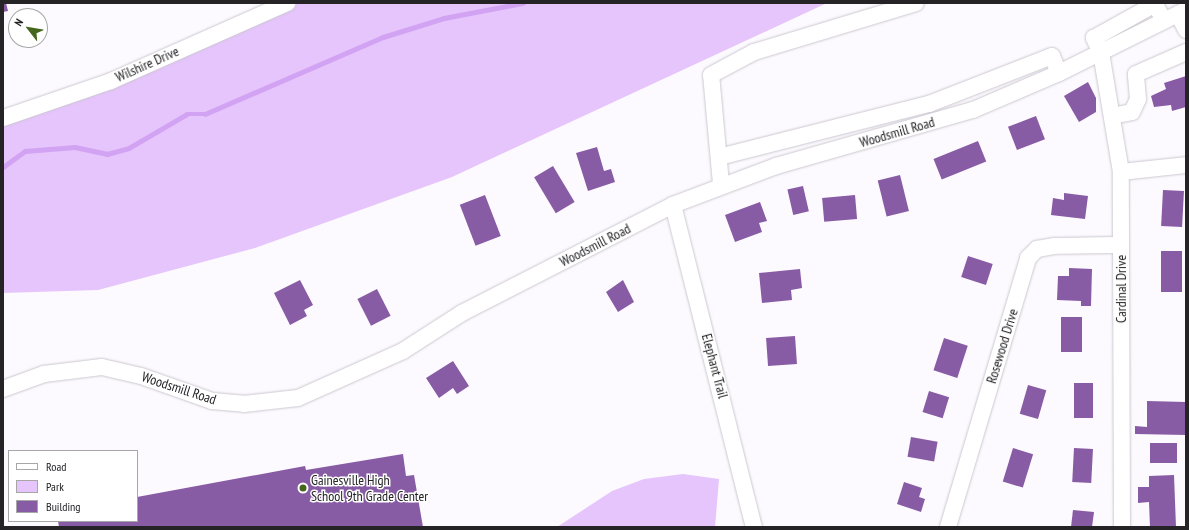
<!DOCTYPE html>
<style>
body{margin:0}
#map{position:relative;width:1189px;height:530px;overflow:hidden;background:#fcfafe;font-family:"PT Sans Narrow",sans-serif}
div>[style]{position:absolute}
.green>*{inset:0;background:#e5c5fc}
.stream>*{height:4.5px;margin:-2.25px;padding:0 2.25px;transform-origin:2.25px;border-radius:2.25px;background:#d2a3f2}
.building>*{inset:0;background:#885ba5;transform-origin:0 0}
.roads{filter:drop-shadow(0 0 1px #ccc7d0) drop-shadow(0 0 1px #ccc7d0)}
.minor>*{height:16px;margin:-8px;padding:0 8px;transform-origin:8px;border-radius:8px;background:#fff}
.dots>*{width:11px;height:11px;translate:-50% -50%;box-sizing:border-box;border:2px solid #fff;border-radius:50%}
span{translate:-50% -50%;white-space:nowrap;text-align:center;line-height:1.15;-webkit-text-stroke:3px #fff;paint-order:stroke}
.street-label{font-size:14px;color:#252326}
.poi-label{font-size:14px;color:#252326}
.left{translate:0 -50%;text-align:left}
.frame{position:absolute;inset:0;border:4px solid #252326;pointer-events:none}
.legend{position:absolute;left:8px;top:450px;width:130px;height:72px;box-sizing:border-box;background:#fff;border:1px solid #a8a7a8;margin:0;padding:5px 7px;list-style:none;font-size:12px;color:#252326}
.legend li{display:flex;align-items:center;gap:8px;height:20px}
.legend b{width:20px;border:1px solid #a8a7a8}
.north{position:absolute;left:8px;top:8px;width:40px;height:40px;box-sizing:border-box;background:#fff;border:1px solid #a8a7a8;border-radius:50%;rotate:301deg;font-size:11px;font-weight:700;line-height:16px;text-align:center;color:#252326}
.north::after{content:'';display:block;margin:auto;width:14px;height:18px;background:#44661d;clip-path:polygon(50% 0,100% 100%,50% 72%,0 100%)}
</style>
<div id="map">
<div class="green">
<div style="clip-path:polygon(293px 3px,827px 3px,452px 177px,255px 248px,98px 290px,3px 293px,3px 112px,138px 70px)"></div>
<div style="clip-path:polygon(683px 474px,719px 479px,715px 527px,557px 527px,612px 491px,644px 479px)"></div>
</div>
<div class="stream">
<div style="left:3px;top:167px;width:27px;rotate:-36deg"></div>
<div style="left:25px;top:151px;width:50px;rotate:-4.6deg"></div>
<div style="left:75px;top:147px;width:33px;rotate:12deg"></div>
<div style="left:107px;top:154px;width:23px;rotate:-15deg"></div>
<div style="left:129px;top:148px;width:67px;rotate:-30.4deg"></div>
<div style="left:187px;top:114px;width:18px"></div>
<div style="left:205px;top:114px;width:194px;rotate:-23.4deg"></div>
<div style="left:383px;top:37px;width:64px;rotate:-17.3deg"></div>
<div style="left:444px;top:18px;width:80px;rotate:-10.8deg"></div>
</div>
<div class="building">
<div style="clip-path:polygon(3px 3px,6px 3px,8px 11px,3px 12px)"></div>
<div style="clip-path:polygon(1186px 76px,1186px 107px,1172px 111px,1171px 105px,1154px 107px,1151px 96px,1166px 89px,1164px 83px)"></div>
<div style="clip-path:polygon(1088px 82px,1096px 98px,1096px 112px,1079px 122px,1064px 96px)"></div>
<div style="left:1036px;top:116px;width:25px;height:30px;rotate:69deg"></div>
<div style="left:978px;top:141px;width:22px;height:48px;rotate:68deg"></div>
<div style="clip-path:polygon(597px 147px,604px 171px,611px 169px,615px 182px,588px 191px,576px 153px)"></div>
<div style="left:553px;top:166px;width:42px;height:22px;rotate:59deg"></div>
<div style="left:900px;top:175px;width:37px;height:23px;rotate:76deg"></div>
<div style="left:803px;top:186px;width:26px;height:16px;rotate:77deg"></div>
<div style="left:1163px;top:190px;width:21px;height:36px;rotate:3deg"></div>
<div style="clip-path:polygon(1064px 193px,1088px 196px,1085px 219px,1051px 215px,1053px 198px,1064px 200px)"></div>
<div style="left:485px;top:195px;width:44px;height:27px;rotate:69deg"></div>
<div style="left:855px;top:195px;width:24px;height:33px;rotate:85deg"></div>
<div style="clip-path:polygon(760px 202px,767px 221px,759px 223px,762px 232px,735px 242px,725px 215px)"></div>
<div style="left:1182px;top:251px;width:41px;height:21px;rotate:90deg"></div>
<div style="left:968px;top:256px;width:26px;height:22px;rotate:18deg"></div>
<div style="clip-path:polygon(1069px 268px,1092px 269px,1091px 306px,1081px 306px,1081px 301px,1057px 300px,1058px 276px,1069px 276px)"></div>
<div style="clip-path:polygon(800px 269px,802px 288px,791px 290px,792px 300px,762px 303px,759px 273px)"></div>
<div style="clip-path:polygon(300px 280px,313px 305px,304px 310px,307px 316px,290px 325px,274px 293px)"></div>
<div style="clip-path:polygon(623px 280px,634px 302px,618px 312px,606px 292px)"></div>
<div style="left:377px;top:289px;width:30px;height:22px;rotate:63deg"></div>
<div style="left:1061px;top:317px;width:21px;height:35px"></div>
<div style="left:795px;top:336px;width:28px;height:29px;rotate:86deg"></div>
<div style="left:944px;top:338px;width:25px;height:34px;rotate:18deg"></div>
<div style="clip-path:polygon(453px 361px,469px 386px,457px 394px,453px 388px,439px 398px,426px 378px)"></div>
<div style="left:1074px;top:383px;width:19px;height:35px"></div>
<div style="left:1028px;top:385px;width:19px;height:30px;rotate:16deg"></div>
<div style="left:929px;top:391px;width:21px;height:22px;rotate:17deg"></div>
<div style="clip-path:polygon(1147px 401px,1186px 402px,1186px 435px,1135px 434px,1135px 426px,1147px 427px)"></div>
<div style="left:911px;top:437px;width:27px;height:20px;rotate:10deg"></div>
<div style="left:1150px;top:443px;width:27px;height:20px"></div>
<div style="left:1013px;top:448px;width:21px;height:35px;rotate:17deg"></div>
<div style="left:1074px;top:448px;width:19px;height:34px;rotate:3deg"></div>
<div style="clip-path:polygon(403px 454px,406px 476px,414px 475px,423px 527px,59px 527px,58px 521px,137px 521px,137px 497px,305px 466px,306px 470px)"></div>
<div style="clip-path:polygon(1174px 475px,1176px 527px,1150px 527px,1149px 502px,1138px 503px,1138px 487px,1149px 487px,1149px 476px)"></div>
<div style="clip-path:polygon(904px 482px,922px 488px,919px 497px,925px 499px,921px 512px,897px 504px)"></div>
<div style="clip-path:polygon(1073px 510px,1094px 512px,1092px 527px,1071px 527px)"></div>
</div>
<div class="roads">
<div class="minor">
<div style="left:1178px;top:14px;width:18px;rotate:63deg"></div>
<div style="left:1112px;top:116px;width:20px;rotate:-11deg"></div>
<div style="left:1132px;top:112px;width:14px;rotate:-65deg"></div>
<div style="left:1138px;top:99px;width:25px;rotate:-95deg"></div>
<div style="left:1136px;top:74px;width:55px;rotate:-23.7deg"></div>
<div style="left:3px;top:118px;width:114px;rotate:-18.9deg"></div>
<div style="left:111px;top:81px;width:193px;rotate:-23.9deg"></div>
<div style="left:719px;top:157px;width:217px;rotate:-14.2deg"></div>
<div style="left:929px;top:104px;width:132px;rotate:-21.3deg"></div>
<div style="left:1052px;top:56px;width:18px;rotate:68deg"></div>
<div style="left:1121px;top:172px;width:65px;rotate:-6.1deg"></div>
<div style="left:721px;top:184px;width:109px;rotate:-95.2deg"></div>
<div style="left:711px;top:75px;width:49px;rotate:-28.1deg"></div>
<div style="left:754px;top:52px;width:169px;rotate:-16.8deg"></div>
<div style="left:673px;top:205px;width:332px;rotate:75.9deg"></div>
<div style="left:3px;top:389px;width:44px;rotate:-20.1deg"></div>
<div style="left:44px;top:374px;width:58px;rotate:-6.9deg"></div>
<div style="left:102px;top:367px;width:40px;rotate:13deg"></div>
<div style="left:141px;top:376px;width:75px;rotate:19.4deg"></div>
<div style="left:212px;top:401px;width:32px;rotate:5deg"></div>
<div style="left:244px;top:404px;width:54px;rotate:-6.3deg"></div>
<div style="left:298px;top:398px;width:115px;rotate:-24.1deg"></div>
<div style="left:403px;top:351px;width:70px;rotate:-32.8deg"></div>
<div style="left:462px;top:313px;width:237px;rotate:-27.1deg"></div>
<div style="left:673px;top:205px;width:110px;rotate:-20.7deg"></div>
<div style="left:776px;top:166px;width:205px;rotate:-15.9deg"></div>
<div style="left:973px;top:110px;width:94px;rotate:-23.3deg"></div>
<div style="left:1059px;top:73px;width:142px;rotate:-26.4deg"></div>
<div style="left:948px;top:527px;width:281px;rotate:-73.4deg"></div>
<div style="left:1028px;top:258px;width:13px;rotate:-45deg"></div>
<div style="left:1037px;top:249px;width:17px;rotate:-10deg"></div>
<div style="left:1054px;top:246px;width:67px;rotate:-0.9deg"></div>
<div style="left:1122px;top:527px;width:355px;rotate:-90.2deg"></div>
<div style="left:1121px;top:172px;width:121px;rotate:-99.5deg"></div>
<div style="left:1101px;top:53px;width:17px;rotate:-115deg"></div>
<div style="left:1094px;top:38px;width:70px;rotate:-29.1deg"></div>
<div style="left:1155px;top:4px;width:19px;rotate:62deg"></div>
</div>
</div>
<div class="dots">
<div style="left:303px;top:488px;background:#44661d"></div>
</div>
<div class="street-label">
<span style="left:147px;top:64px;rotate:-24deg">Wilshire Drive</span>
<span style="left:897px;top:132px;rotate:-16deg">Woodsmill Road</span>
<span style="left:595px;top:245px;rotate:-27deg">Woodsmill Road</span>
<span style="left:1121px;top:289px;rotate:-90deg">Cardinal Drive</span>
<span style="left:1002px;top:346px;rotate:-73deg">Rosewood Drive</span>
<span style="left:715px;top:366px;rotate:75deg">Elephant Trail</span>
<span style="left:179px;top:388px;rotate:18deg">Woodsmill Road</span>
</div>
<div class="poi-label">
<span class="left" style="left:311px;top:488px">Gainesville High<br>School 9th Grade Center</span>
</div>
<div class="frame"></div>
<ul class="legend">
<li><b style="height:5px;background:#fff"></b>Road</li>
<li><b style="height:11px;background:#e5c5fc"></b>Park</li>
<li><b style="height:11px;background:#885ba5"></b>Building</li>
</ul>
<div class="north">N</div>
</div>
